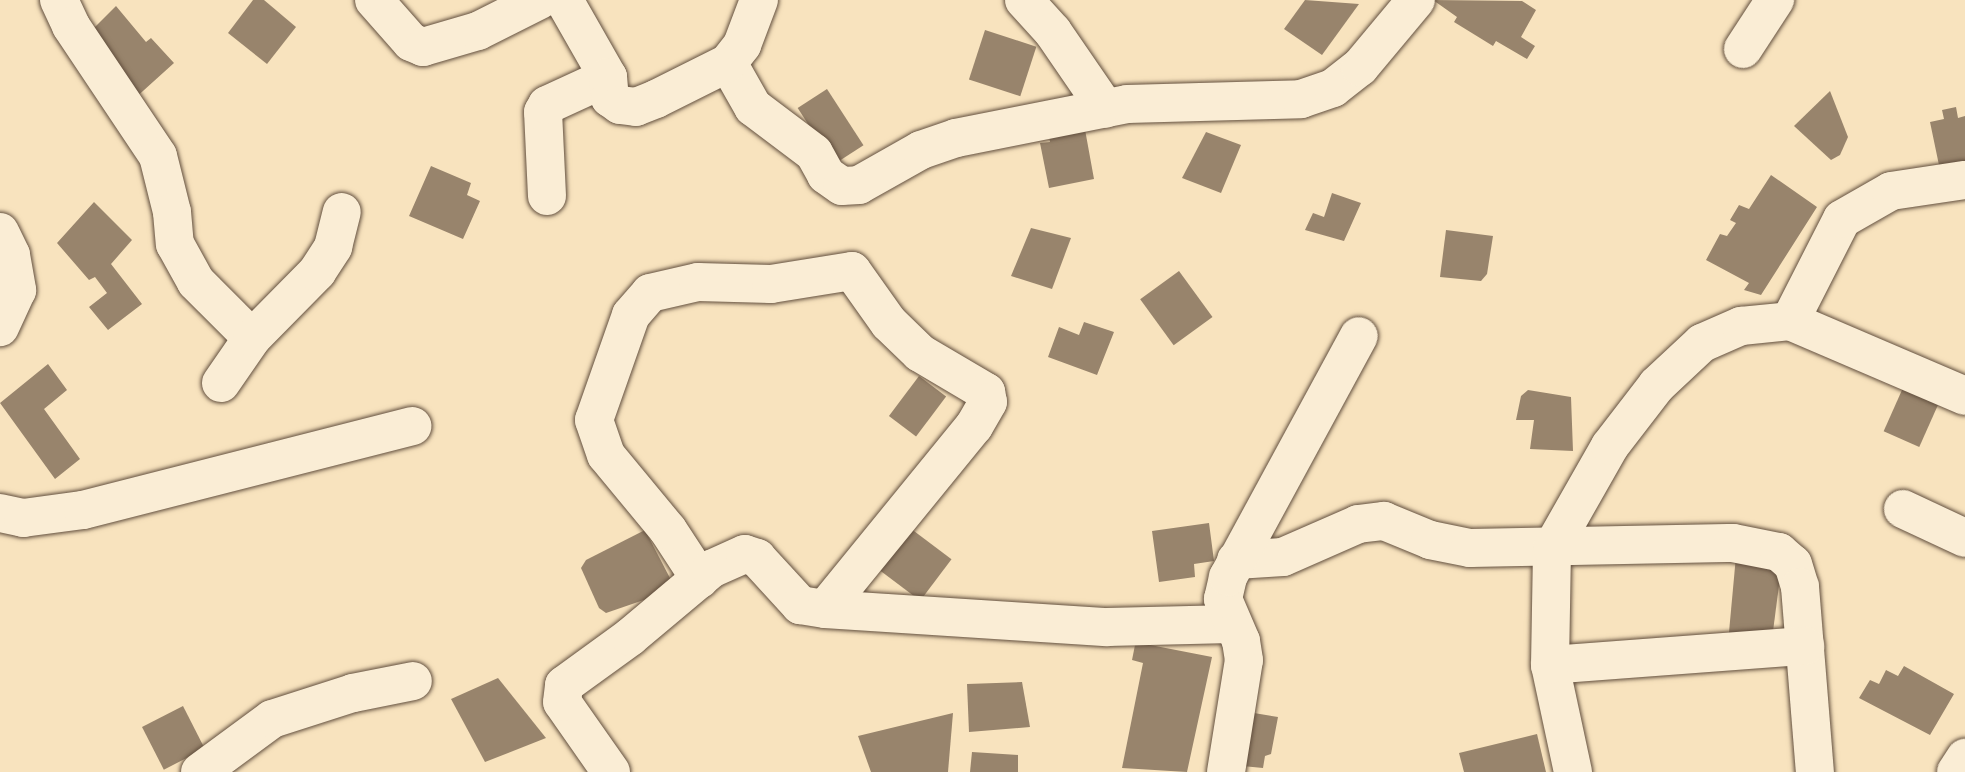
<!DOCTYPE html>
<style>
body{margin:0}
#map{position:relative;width:1965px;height:772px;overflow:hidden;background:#f8e3be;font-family:"IM FELL French Canon",serif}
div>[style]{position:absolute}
.building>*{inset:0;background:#98846c;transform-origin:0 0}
.roads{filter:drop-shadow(0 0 2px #624f3e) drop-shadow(0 0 2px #624f3e)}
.minor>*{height:38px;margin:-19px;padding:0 19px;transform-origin:19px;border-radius:19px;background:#faedd5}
span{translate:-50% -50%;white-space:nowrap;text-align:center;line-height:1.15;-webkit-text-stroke:5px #faedd5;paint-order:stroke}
</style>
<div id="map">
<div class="building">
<div style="clip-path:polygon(253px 0,264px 0,296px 27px,267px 64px,228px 33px)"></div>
<div style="clip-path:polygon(1305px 0,1359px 4px,1322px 55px,1284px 29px)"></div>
<div style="clip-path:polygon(1433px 0,1522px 1px,1536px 10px,1521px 37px,1535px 46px,1527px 59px,1496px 41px,1493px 46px,1454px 22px,1457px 17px)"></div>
<div style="clip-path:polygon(116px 6px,146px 42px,151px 38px,174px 63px,133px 100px,85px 37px)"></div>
<div style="left:985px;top:30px;width:54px;height:52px;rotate:18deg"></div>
<div style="left:827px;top:89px;width:67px;height:35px;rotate:57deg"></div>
<div style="clip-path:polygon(1830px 91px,1848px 137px,1840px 155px,1831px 160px,1794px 126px)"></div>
<div style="clip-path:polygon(1956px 107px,1958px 118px,1965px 116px,1965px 165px,1940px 170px,1930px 122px,1944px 119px,1942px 110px)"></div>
<div style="clip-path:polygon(1084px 124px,1094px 179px,1049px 188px,1040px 143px,1050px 142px,1048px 131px)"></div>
<div style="clip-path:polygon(1206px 132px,1241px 145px,1221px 193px,1182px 178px)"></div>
<div style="clip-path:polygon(431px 166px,471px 183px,467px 195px,480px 201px,463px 239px,409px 216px)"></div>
<div style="clip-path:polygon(1771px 175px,1817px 207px,1761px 295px,1744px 290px,1749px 283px,1706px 260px,1720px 234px,1727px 236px,1736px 223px,1730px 220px,1739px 205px,1749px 209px)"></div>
<div style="clip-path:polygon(1332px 193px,1361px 203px,1344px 241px,1305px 230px,1313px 213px,1324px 217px)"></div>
<div style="clip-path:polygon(94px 202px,132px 240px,111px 264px,142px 304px,108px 330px,89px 307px,107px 293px,95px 277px,89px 280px,57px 243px)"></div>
<div style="clip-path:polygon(1031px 228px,1071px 238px,1052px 289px,1011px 276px)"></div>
<div style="clip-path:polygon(1446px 230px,1493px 236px,1487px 274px,1481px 281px,1440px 277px)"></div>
<div style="left:1179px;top:271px;width:57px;height:48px;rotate:54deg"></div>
<div style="clip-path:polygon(1084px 322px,1114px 332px,1097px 375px,1048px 357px,1059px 327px,1079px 335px)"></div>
<div style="clip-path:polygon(48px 364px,67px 390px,44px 409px,80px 459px,55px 479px,0 403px)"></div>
<div style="left:919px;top:376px;width:34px;height:50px;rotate:37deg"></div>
<div style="left:1906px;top:381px;width:39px;height:55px;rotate:24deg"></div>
<div style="clip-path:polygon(1528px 390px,1571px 397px,1573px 451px,1530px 449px,1534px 420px,1516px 420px,1521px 396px)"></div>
<div style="left:902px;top:522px;width:62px;height:52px;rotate:37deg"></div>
<div style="clip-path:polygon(1209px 523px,1214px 561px,1194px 564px,1195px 577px,1159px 582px,1152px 531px)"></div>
<div style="clip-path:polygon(645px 530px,671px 580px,670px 591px,606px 613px,599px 608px,581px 568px,586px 560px)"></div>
<div style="clip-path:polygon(1736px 556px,1782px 562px,1772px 639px,1728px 643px)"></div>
<div style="clip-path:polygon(1140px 643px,1212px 657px,1187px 772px,1122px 768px,1143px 663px,1132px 660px,1135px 645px)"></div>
<div style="clip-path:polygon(1904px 666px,1954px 694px,1930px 735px,1859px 698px,1870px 680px,1879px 684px,1886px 670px,1898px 676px)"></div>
<div style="clip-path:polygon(498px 678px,546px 738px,485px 762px,451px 699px)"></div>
<div style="clip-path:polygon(1022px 682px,1030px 727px,969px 732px,967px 684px)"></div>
<div style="left:183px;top:706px;width:48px;height:46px;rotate:63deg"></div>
<div style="clip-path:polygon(1242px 711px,1278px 717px,1271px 754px,1265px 756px,1263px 768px,1232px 765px)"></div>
<div style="clip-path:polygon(953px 713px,948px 772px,871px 772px,858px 736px)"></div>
<div style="clip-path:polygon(1537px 734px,1546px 772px,1464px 772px,1459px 753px)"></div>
<div style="clip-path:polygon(972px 752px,1018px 755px,1018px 772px,970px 772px)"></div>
</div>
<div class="roads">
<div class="minor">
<div style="left:59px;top:0;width:29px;rotate:65deg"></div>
<div style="left:71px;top:26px;width:156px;rotate:56.2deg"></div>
<div style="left:158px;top:156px;width:58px;rotate:76deg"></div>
<div style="left:172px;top:212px;width:32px;rotate:85deg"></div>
<div style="left:175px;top:244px;width:43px;rotate:61.1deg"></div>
<div style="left:196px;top:282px;width:79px;rotate:45deg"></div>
<div style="left:374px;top:0;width:56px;rotate:48.6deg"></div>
<div style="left:411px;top:42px;width:13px;rotate:23deg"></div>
<div style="left:423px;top:47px;width:57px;rotate:-16.2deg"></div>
<div style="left:478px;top:31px;width:69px;rotate:-26.6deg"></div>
<div style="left:564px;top:0;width:89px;rotate:60.3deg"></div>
<div style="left:1024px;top:0;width:43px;rotate:47.8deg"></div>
<div style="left:1053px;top:32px;width:93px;rotate:55.5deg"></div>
<div style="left:1743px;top:49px;width:59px;rotate:-56.9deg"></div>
<div style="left:728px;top:63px;width:51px;rotate:60.4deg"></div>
<div style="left:753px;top:107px;width:76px;rotate:37deg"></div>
<div style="left:814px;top:153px;width:25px;rotate:61deg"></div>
<div style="left:826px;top:175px;width:19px;rotate:35deg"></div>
<div style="left:842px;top:186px;width:17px;rotate:-3deg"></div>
<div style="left:859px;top:185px;width:71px;rotate:-29.4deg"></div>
<div style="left:921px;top:150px;width:37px;rotate:-19deg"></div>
<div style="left:956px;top:138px;width:174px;rotate:-11.2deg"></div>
<div style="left:1127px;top:104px;width:174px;rotate:-1.6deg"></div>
<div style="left:1301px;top:99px;width:34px;rotate:-19deg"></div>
<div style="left:1333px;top:88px;width:34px;rotate:-38deg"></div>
<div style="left:1360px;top:67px;width:87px;rotate:-50.1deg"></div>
<div style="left:547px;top:196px;width:84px;rotate:-92.7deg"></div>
<div style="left:543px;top:112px;width:8px;rotate:-60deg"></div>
<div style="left:547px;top:105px;width:67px;rotate:-24.7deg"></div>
<div style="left:608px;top:77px;width:21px;rotate:85deg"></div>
<div style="left:610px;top:98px;width:12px;rotate:35deg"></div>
<div style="left:620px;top:105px;width:16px;rotate:7deg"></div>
<div style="left:636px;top:107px;width:22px;rotate:-22deg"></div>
<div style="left:656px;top:99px;width:80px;rotate:-26.6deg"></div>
<div style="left:728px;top:63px;width:23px;rotate:-52deg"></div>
<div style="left:742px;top:45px;width:48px;rotate:-69.3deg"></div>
<div style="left:0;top:232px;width:25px;rotate:64deg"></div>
<div style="left:11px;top:255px;width:36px;rotate:80deg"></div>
<div style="left:17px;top:290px;width:41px;rotate:114.7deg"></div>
<div style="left:1790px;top:321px;width:190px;rotate:23.2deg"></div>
<div style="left:221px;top:383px;width:55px;rotate:-55.4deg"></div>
<div style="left:252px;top:338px;width:93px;rotate:-45.4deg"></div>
<div style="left:317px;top:272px;width:30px;rotate:-57deg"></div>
<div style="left:333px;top:247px;width:36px;rotate:-76deg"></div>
<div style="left:1903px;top:509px;width:68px;rotate:25.1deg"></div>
<div style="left:0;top:513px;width:24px;rotate:12deg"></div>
<div style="left:23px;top:518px;width:61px;rotate:-7.6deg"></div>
<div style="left:83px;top:510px;width:340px;rotate:-14.3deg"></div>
<div style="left:1236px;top:560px;width:47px;rotate:-3.7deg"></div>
<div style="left:1283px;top:557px;width:82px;rotate:-23.7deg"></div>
<div style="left:1358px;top:524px;width:26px;rotate:-7deg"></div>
<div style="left:1384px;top:521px;width:50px;rotate:22.4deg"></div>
<div style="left:1430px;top:540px;width:41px;rotate:11.3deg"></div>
<div style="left:1470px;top:548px;width:263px;rotate:-1.1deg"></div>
<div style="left:1733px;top:543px;width:47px;rotate:11.1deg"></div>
<div style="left:1779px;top:552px;width:18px;rotate:41deg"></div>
<div style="left:1793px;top:564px;width:24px;rotate:73deg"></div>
<div style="left:1800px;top:587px;width:186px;rotate:85.4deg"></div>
<div style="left:700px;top:579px;width:59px;rotate:-123.1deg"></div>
<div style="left:668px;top:530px;width:97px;rotate:-129.6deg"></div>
<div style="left:606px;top:455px;width:37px;rotate:-109deg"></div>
<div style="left:594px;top:420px;width:111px;rotate:-70.6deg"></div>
<div style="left:631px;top:315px;width:29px;rotate:-49deg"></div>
<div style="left:650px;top:293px;width:49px;rotate:-12.9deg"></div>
<div style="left:698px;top:282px;width:73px;rotate:1.6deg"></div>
<div style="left:771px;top:284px;width:82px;rotate:-9.1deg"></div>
<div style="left:852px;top:271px;width:64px;rotate:54.6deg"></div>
<div style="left:889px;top:323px;width:43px;rotate:44.1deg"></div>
<div style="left:920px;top:353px;width:77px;rotate:30.6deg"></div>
<div style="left:986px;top:392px;width:10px;rotate:79deg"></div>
<div style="left:988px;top:402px;width:28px;rotate:120deg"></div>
<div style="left:974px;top:426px;width:236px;rotate:129.2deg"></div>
<div style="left:1550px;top:665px;width:256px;rotate:-4.3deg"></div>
<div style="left:200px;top:772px;width:89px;rotate:-36.4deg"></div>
<div style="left:272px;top:719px;width:85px;rotate:-17.8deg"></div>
<div style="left:353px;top:693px;width:61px;rotate:-11.3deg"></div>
<div style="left:611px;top:772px;width:85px;rotate:-125deg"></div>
<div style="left:562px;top:702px;width:17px;rotate:-83deg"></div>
<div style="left:564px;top:685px;width:82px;rotate:-36deg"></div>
<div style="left:630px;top:637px;width:106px;rotate:-40deg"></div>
<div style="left:711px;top:569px;width:37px;rotate:-24deg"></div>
<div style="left:745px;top:554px;width:13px;rotate:18deg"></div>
<div style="left:757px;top:558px;width:64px;rotate:47.5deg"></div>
<div style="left:800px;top:605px;width:25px;rotate:9deg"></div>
<div style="left:825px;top:609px;width:283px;rotate:3.7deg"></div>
<div style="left:1107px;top:627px;width:125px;rotate:-1.4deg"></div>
<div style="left:1226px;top:772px;width:113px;rotate:-80.9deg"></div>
<div style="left:1244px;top:660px;width:19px;rotate:-99deg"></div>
<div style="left:1241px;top:641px;width:46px;rotate:-113.2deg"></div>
<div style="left:1223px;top:599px;width:23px;rotate:-77deg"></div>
<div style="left:1228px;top:577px;width:274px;rotate:-61.5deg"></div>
<div style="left:1573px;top:772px;width:109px;rotate:-102.1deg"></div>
<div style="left:1550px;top:665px;width:117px;rotate:-89deg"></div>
<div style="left:1552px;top:548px;width:117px;rotate:-60.4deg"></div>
<div style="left:1610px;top:446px;width:77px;rotate:-52.4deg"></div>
<div style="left:1657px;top:385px;width:62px;rotate:-43deg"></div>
<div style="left:1702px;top:343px;width:43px;rotate:-23.6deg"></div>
<div style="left:1741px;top:326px;width:49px;rotate:-5.8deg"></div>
<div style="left:1790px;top:321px;width:114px;rotate:-63deg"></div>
<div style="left:1842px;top:219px;width:56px;rotate:-29.7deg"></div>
<div style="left:1891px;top:191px;width:75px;rotate:-8.5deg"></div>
<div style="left:1956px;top:772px;width:17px;rotate:-57deg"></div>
</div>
</div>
</div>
